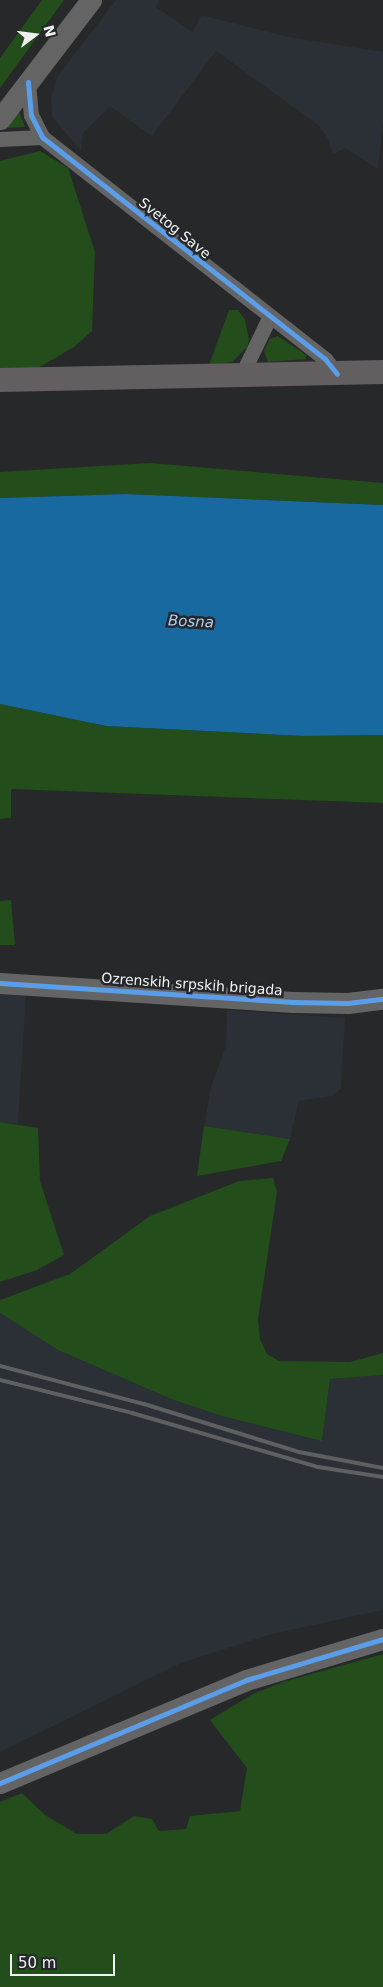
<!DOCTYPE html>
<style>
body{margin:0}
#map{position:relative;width:383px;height:1987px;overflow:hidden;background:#272829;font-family:"DejaVu Sans",sans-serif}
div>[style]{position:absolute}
.built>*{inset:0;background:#2b2f36}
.green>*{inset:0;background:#234d1a}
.water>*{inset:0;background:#18699f}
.street>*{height:15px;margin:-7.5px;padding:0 7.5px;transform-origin:7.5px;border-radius:7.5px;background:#646465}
.secondary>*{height:21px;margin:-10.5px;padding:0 10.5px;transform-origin:10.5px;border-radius:10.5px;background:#646465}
.primary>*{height:24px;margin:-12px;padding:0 12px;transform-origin:12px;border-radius:12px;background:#635e60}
.rail>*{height:4px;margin:-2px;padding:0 2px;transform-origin:2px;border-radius:2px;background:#5e5f60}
.cycleway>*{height:5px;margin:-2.5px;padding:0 2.5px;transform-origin:2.5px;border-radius:2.5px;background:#5a9eea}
span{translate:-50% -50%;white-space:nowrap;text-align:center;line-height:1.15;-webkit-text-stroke:5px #26272a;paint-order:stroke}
.street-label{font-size:14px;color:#f0f1f3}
.water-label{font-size:15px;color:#aacff0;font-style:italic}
.north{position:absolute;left:10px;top:10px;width:50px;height:50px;-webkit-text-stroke:4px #26272a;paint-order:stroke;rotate:75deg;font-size:14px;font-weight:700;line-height:20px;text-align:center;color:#f0f1f3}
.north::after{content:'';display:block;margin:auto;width:18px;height:22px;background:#f0f1f3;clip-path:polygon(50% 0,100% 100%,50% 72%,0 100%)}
.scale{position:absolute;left:10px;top:1954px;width:105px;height:22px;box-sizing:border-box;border:2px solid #f0f1f3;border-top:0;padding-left:6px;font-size:15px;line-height:18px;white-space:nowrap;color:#f0f1f3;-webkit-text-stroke:4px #26272a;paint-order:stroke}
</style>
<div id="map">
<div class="built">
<div style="clip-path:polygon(116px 0,159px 0,156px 7px,193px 32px,201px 15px,289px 37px,383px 52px,383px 123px,378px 169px,345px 148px,333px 154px,327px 137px,318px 125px,216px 51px,152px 136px,110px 106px,83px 133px,81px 151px,52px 117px,51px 99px,57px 77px)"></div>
<div style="clip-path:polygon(0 993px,26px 994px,18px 1124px,0 1122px)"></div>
<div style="clip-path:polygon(227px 1010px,345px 1018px,341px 1089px,332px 1096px,299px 1101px,290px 1139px,204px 1126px,211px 1087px,226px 1046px)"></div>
<div style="clip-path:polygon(0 1313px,58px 1350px,171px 1399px,222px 1416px,322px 1440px,330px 1379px,383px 1375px,383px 1610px,272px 1634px,181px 1663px,0 1752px)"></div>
</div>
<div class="green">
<div style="clip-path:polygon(42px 0,64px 0,0 88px,0 58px)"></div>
<div style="clip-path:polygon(19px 111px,25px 127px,6px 128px)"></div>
<div style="clip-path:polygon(40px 151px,68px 168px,95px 252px,92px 331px,74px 347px,36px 369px,0 369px,0 161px)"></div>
<div style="clip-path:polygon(229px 310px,238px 310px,245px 320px,249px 340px,247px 347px,232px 362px,209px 365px)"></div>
<div style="clip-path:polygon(278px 336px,306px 355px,306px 359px,268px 362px,264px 351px,270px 339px)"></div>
<div style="clip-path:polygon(150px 463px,383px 483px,383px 505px,126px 494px,0 498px,0 472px)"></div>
<div style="clip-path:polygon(0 704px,106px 726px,303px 736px,383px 735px,383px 803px,11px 789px,11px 818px,0 819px)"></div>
<div style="clip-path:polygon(11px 900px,15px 945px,0 945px,0 901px)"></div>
<div style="clip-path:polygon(0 1122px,38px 1128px,40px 1181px,64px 1255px,37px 1270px,0 1282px)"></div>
<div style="clip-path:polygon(204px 1126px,290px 1139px,281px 1161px,197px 1176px)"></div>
<div style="clip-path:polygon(273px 1178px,277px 1192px,258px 1319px,260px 1339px,267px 1354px,279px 1361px,350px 1362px,383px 1353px,383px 1375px,330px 1379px,322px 1441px,222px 1416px,171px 1399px,58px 1350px,0 1313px,0 1300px,70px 1274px,150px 1216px,239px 1181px)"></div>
<div style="clip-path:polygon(383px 1654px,383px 1987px,0 1987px,0 1802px,22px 1793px,45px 1815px,77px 1834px,106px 1834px,134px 1816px,152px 1819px,159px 1831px,186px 1829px,190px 1816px,240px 1811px,247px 1768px,210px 1720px,253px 1694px,283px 1682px)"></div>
</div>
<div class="water">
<div style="clip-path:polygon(126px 494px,383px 505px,383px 735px,303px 736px,106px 726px,0 704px,0 498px)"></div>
</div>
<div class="street">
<div style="left:28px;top:82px;width:33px;rotate:85deg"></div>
<div style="left:31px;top:115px;width:25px;rotate:63deg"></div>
<div style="left:42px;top:137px;width:360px;rotate:38.1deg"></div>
<div style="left:325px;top:359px;width:19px;rotate:51deg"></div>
<div style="left:0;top:139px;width:42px;rotate:-2.7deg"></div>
<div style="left:241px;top:376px;width:64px;rotate:-64.2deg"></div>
</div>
<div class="secondary">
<div style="left:0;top:119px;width:150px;rotate:-52.6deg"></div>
<div style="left:0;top:983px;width:293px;rotate:3.7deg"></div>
<div style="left:292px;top:1002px;width:56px;rotate:1deg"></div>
<div style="left:348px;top:1003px;width:35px;rotate:-7deg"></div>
<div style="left:0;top:1783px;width:267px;rotate:-22.7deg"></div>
<div style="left:246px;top:1680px;width:143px;rotate:-16.7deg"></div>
</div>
<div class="primary">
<div style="left:0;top:380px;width:383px;rotate:-1.2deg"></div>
</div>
<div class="rail">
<div style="left:0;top:1366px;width:149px;rotate:14.8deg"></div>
<div style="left:144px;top:1404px;width:162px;rotate:17.2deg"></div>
<div style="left:299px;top:1452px;width:86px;rotate:10.8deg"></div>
<div style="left:0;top:1380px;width:136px;rotate:14deg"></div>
<div style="left:132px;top:1413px;width:194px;rotate:16.2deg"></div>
<div style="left:318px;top:1467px;width:66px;rotate:8.7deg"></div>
</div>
<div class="cycleway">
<div style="left:28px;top:82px;width:33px;rotate:85deg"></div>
<div style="left:31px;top:115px;width:25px;rotate:63deg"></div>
<div style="left:42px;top:137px;width:360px;rotate:38.1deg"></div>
<div style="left:325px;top:359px;width:19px;rotate:51deg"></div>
<div style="left:0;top:983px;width:293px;rotate:3.7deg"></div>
<div style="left:292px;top:1002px;width:56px;rotate:1deg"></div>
<div style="left:348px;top:1003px;width:35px;rotate:-7deg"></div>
<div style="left:0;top:1783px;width:267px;rotate:-22.7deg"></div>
<div style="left:246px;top:1680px;width:143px;rotate:-16.7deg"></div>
</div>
<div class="street-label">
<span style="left:175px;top:228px;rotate:39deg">Svetog Save</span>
<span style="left:192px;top:984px;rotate:4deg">Ozrenskih srpskih brigada</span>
</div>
<div class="water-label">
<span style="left:191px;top:622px;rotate:3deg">Bosna</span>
</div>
<div class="north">N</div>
<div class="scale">50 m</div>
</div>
